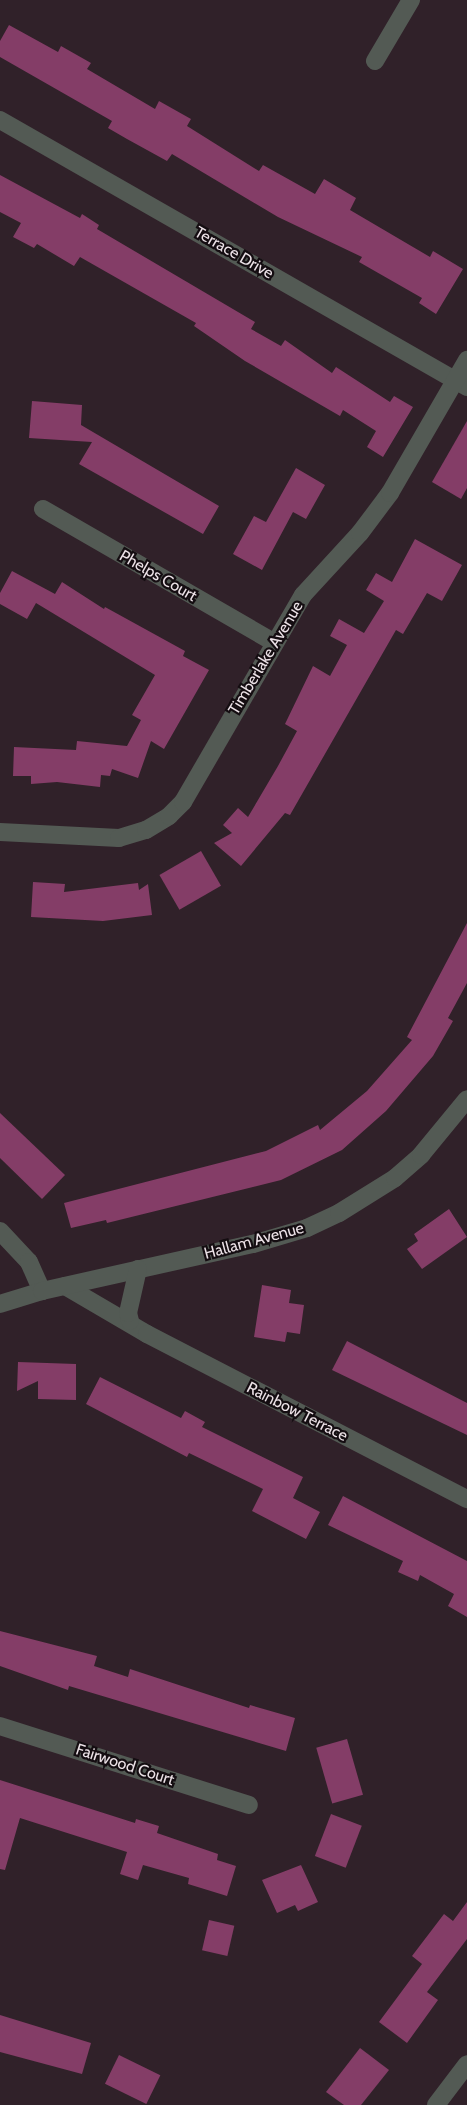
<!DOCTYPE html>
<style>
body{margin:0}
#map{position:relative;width:467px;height:2105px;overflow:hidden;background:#302129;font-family:Cabin,sans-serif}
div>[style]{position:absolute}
.building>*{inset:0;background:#843d67;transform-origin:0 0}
.minor>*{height:18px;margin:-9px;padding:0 9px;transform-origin:9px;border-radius:9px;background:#535a54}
span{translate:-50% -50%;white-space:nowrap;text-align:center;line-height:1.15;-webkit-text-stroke:4.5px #140d11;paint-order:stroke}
.street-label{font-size:16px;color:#ece2e7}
</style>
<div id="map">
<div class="building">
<div style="clip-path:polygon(9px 25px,58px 52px,61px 46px,91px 63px,87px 69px,155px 109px,159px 101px,191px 119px,187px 126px,259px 171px,263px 165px,315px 194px,324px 179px,356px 198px,350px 210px,430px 257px,433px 251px,463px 269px,436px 314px,419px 303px,422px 298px,359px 262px,362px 257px,278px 217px,172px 154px,167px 161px,127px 139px,108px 128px,112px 121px,0 57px,0 41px)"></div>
<div style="clip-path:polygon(0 175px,80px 218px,82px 214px,99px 225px,97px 229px,255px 322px,251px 329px,281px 346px,285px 340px,332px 373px,336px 367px,390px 402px,394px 396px,413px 407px,383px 457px,367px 447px,376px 431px,343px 410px,340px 416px,245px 361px,194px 326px,196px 323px,80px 257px,74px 266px,37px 244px,34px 248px,13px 237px,21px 223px,0 212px)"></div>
<div style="clip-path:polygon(32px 401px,82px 405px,81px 425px,219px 506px,203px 534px,79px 464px,92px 442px,29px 438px)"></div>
<div style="clip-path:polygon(467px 421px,467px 488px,461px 499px,432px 482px)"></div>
<div style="clip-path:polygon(296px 468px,325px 485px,306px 519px,293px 512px,262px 570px,233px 554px,254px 516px,266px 522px)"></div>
<div style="clip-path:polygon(415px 539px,462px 565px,442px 601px,427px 593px,403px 634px,396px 630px,290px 815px,285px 813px,241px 866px,214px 843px,232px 833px,223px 825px,238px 808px,248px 817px,278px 766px,297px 731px,285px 724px,313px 666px,330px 676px,347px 645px,330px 636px,339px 619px,364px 633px,384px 601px,366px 590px,376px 573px,392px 582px)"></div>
<div style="clip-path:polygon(12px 571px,55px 594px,62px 582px,104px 609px,105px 607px,185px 651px,183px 656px,209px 670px,164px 749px,151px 741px,138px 778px,112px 769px,110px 776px,101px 775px,100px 787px,57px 782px,31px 784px,31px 776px,13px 776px,14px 747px,76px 750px,77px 741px,127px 746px,141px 720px,132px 715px,155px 675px,36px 603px,27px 619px,0 604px,0 593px)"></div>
<div style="left:201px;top:851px;width:40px;height:48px;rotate:60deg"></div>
<div style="clip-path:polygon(33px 882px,65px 884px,64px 892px,138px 883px,139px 890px,148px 884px,152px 915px,103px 921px,31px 917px)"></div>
<div style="clip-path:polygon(467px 923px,467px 983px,448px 1018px,453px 1021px,433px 1056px,386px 1111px,342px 1150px,281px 1180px,107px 1223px,106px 1220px,71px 1228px,64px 1203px,266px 1151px,318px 1125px,320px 1130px,367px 1091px,412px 1040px,407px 1037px)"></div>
<div style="clip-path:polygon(0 1113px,65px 1175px,42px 1199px,0 1158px)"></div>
<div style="clip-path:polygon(449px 1209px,467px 1237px,422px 1269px,407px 1249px,418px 1241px,414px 1234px)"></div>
<div style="clip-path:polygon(262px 1285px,291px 1290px,289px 1303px,304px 1305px,300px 1334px,287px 1332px,285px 1342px,254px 1337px)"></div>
<div style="clip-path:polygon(347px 1341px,467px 1403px,467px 1435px,332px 1370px)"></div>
<div style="clip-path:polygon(18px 1362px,76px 1364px,76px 1400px,38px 1399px,38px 1381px,17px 1391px)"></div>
<div style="clip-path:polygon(100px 1377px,181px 1418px,185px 1411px,205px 1422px,202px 1427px,303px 1477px,293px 1498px,320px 1512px,306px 1539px,252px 1511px,263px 1489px,189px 1453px,187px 1457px,86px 1404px)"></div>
<div style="clip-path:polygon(343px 1496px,467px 1561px,467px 1617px,448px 1606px,454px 1594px,420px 1575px,418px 1581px,398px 1572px,403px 1561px,328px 1525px)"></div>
<div style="clip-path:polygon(0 1631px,97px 1656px,94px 1666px,128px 1677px,130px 1669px,249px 1708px,250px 1705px,295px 1718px,286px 1751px,69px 1686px,68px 1690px,0 1666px)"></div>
<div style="left:347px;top:1739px;width:58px;height:32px;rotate:74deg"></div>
<div style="clip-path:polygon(0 1780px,135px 1823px,136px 1819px,159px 1826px,157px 1833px,218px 1854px,217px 1860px,236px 1866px,227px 1896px,188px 1884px,189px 1878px,143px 1865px,138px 1880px,120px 1874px,127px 1852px,20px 1818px,5px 1870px,0 1869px)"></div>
<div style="left:331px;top:1814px;width:33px;height:45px;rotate:21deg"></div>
<div style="clip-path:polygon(301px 1865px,318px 1902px,298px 1911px,295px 1905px,277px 1913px,262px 1880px)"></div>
<div style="clip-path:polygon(467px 1902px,467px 1939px,427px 1992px,438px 2000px,407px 2043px,379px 2022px,422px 1964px,412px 1956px,444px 1914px,453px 1921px)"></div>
<div style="left:209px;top:1920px;width:26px;height:31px;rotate:13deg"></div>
<div style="clip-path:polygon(0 2015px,91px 2043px,82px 2074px,0 2052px)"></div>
<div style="clip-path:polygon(360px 2048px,389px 2070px,361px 2105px,344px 2105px,326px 2092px)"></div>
<div style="left:119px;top:2055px;width:46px;height:32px;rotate:26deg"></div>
</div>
<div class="minor">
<div style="left:375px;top:61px;width:71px;rotate:-59.5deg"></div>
<div style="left:0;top:120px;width:538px;rotate:29.76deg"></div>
<div style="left:43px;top:509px;width:266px;rotate:30deg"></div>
<div style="left:0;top:832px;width:119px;rotate:2.9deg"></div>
<div style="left:119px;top:838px;width:28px;rotate:-17deg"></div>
<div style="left:146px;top:830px;width:27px;rotate:-31deg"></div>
<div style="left:169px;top:816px;width:20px;rotate:-45deg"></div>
<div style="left:183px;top:802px;width:239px;rotate:-59.9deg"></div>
<div style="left:303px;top:595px;width:84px;rotate:-47.4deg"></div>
<div style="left:360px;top:533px;width:50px;rotate:-53.1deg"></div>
<div style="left:390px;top:493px;width:154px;rotate:-59.9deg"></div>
<div style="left:0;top:1231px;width:42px;rotate:46.9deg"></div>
<div style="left:29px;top:1262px;width:32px;rotate:66deg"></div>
<div style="left:65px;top:1286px;width:95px;rotate:30.3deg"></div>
<div style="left:147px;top:1334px;width:360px;rotate:27.3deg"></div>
<div style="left:0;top:1304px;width:44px;rotate:-17.2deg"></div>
<div style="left:42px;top:1291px;width:216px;rotate:-12.6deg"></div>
<div style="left:253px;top:1244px;width:56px;rotate:-16.5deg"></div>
<div style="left:307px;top:1228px;width:35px;rotate:-25deg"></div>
<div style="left:339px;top:1213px;width:66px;rotate:-32deg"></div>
<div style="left:395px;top:1178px;width:35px;rotate:-41deg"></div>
<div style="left:421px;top:1155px;width:72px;rotate:-50.6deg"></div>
<div style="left:130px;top:1321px;width:8px;rotate:-104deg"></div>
<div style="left:128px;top:1313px;width:45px;rotate:-77.2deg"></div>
<div style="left:0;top:1726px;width:261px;rotate:17.6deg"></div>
<div style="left:436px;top:2105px;width:51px;rotate:-52.9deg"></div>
</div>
<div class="street-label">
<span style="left:234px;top:253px;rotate:30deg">Terrace Drive</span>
<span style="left:158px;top:576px;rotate:30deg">Phelps Court</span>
<span style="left:266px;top:658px;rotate:-59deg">Timberlake Avenue</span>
<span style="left:254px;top:1241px;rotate:-15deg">Hallam Avenue</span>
<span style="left:297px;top:1412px;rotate:27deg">Rainbow Terrace</span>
<span style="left:125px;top:1765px;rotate:18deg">Fairwood Court</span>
</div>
</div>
